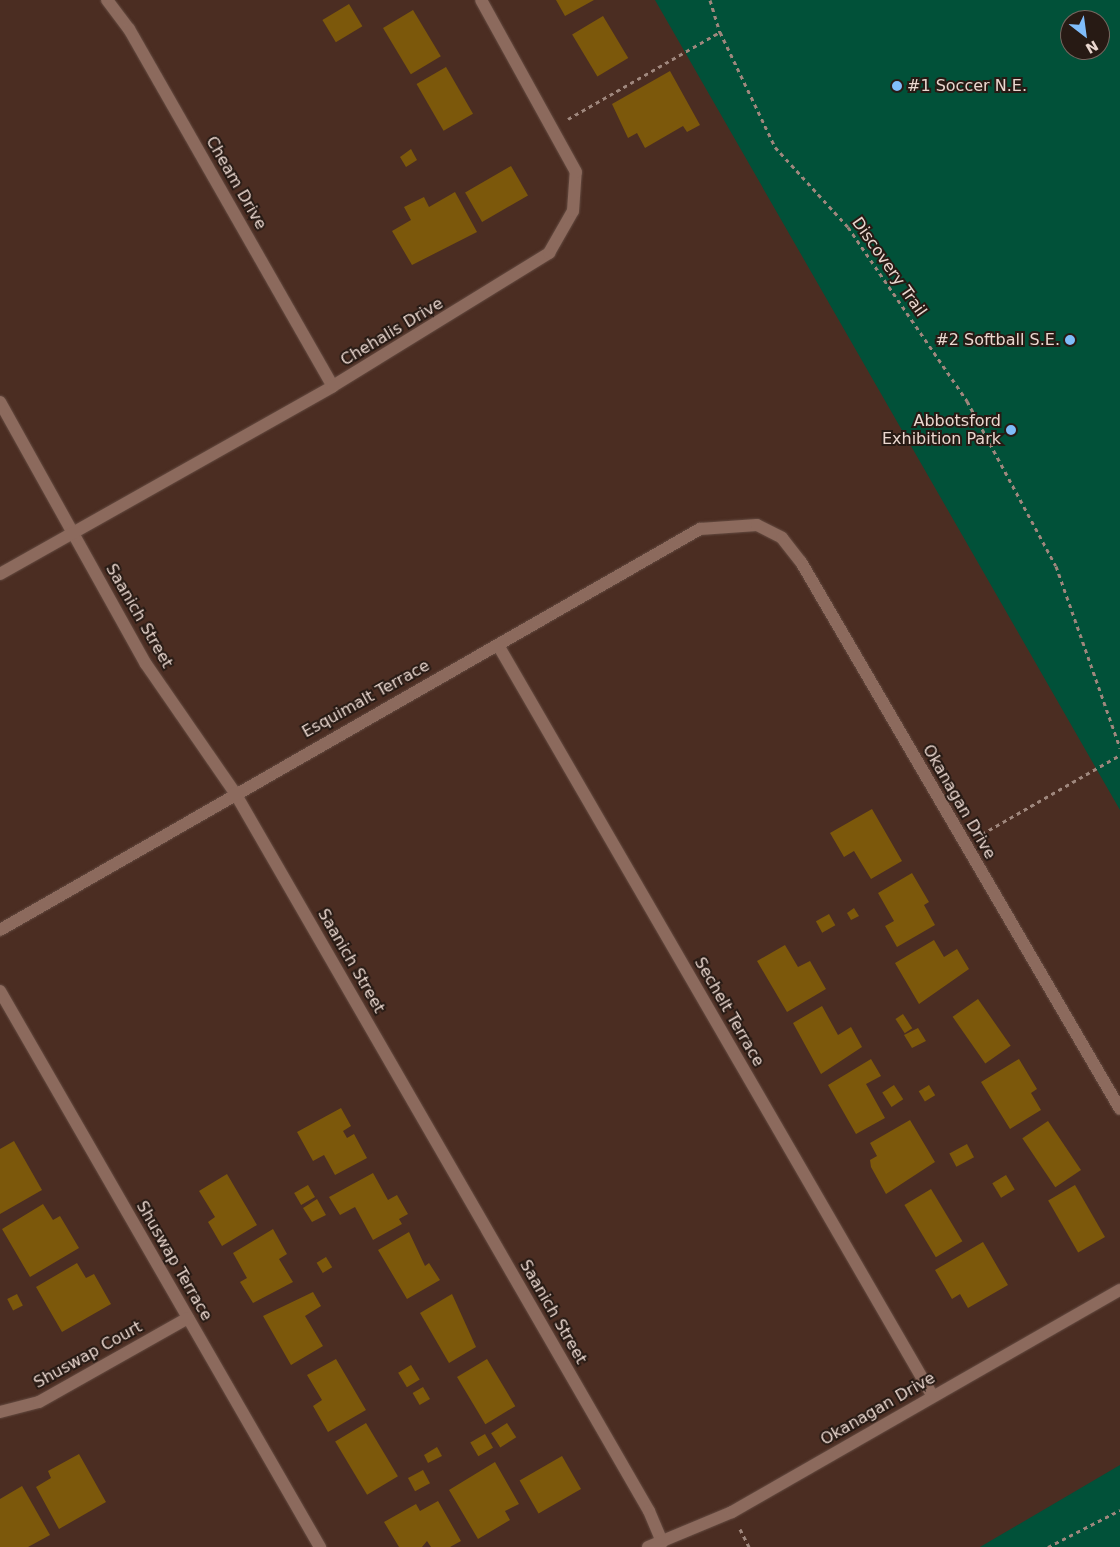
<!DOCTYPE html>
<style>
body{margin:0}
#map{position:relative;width:1120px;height:1547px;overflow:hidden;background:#4b2d22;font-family:"DejaVu Sans",sans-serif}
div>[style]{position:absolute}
.green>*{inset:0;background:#015139}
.building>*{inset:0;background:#7c580b;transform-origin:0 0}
.path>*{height:3px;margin-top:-1.5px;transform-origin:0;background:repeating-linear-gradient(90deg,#9f877d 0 4px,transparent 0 8px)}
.roads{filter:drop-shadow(0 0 1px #644b41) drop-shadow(0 0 1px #644b41)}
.street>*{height:12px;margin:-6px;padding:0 6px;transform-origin:6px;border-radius:6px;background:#8c6a5d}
.dots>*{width:14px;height:14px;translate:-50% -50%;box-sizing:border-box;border:2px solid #271a14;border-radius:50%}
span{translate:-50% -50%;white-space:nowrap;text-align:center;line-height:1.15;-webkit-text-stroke:4px #271a14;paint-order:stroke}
.poi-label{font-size:16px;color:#ead7cf}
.left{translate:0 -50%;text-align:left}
.right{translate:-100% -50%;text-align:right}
.street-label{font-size:16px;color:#ead7cf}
.north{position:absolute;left:1060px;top:10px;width:50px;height:50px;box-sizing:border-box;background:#271a14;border:1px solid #75665f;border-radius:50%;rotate:150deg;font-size:14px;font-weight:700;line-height:20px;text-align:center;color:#ead7cf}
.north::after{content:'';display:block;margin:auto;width:18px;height:22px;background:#80bdfa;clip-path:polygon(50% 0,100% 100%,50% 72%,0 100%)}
</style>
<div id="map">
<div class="green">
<div style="clip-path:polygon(evenodd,655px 0,1120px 0,1120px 810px,655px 0,1070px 20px,1100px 20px,1100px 50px,1070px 50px,1070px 20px)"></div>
<div style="clip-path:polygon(1120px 1465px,1120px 1547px,980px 1547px)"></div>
</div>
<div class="building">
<div style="clip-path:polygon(556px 0,594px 0,565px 16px)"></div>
<div style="left:349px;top:4px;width:26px;height:31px;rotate:59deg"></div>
<div style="left:413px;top:10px;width:54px;height:35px;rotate:59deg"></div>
<div style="left:603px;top:16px;width:49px;height:36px;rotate:59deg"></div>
<div style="left:446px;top:67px;width:54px;height:34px;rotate:60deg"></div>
<div style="clip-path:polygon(670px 71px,700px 125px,687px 132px,683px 126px,645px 148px,637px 133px,628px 138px,612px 104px)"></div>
<div style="clip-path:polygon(411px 149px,417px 160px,406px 167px,400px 157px)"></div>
<div style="left:511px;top:166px;width:34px;height:53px;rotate:60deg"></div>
<div style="clip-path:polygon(455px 192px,477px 232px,412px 265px,392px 231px,411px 220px,404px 207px,424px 197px,429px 207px)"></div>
<div style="clip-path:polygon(872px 809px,902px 861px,871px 879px,854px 851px,844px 857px,830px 833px)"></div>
<div style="clip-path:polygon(912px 873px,929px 902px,924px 905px,935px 925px,897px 947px,885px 926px,894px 921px,878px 893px)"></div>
<div style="clip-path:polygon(854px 908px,859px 916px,851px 920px,847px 913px)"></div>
<div style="left:829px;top:914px;width:13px;height:15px;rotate:61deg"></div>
<div style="clip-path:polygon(934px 940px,944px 957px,957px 949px,969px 969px,919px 1004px,895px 963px)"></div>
<div style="clip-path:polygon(785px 945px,798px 967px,810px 961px,826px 989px,787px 1012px,757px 961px)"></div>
<div style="left:978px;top:999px;width:57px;height:31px;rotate:55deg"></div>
<div style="clip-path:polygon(822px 1006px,838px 1035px,851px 1027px,862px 1047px,821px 1074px,793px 1023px)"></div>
<div style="left:903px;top:1014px;width:17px;height:9px;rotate:57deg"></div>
<div style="clip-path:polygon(918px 1028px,926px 1041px,912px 1048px,904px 1035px)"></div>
<div style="clip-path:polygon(871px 1059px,881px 1076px,866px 1084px,885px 1118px,856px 1134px,828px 1085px)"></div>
<div style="clip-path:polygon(1019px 1059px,1037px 1089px,1031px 1093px,1041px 1110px,1010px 1129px,981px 1082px)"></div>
<div style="left:894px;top:1085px;width:17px;height:14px;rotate:57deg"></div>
<div style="left:929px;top:1085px;width:12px;height:12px;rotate:59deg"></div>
<div style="clip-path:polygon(341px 1108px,351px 1126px,343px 1131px,347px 1138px,354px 1134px,367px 1158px,335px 1175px,324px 1155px,313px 1161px,297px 1132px)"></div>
<div style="clip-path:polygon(910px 1120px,935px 1162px,886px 1194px,871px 1167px,870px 1160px,877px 1156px,870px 1143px)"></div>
<div style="left:1048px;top:1121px;width:59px;height:31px;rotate:56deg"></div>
<div style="clip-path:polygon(14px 1141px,42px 1190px,0 1214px,0 1149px)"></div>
<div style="left:967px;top:1144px;width:15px;height:20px;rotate:62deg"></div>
<div style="clip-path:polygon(373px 1173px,388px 1200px,397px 1195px,408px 1214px,399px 1219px,402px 1224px,373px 1240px,355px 1207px,340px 1215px,329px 1197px)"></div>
<div style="clip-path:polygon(227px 1174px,257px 1225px,222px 1246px,208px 1222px,215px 1217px,199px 1191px)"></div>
<div style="left:1006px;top:1175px;width:17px;height:16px;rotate:59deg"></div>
<div style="left:308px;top:1185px;width:14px;height:16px;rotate:60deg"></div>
<div style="left:1075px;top:1185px;width:60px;height:31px;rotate:60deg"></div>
<div style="left:931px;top:1189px;width:61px;height:31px;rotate:59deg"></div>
<div style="clip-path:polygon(317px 1199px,326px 1215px,312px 1222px,303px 1208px)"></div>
<div style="clip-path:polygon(43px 1204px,53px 1220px,60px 1216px,79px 1248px,30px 1277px,2px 1229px)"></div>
<div style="clip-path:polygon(273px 1229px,287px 1254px,279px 1259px,293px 1282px,253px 1303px,240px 1282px,247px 1278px,233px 1253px)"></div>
<div style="clip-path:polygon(409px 1232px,425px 1266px,429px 1263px,440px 1280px,407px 1299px,378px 1250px)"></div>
<div style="clip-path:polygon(983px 1242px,1008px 1285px,968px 1308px,960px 1294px,952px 1299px,935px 1270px)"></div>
<div style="left:326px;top:1257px;width:12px;height:11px;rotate:59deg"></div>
<div style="clip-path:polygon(77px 1263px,86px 1278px,94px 1274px,111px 1304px,62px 1332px,36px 1287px)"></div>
<div style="clip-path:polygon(313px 1292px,321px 1306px,305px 1316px,323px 1346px,291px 1365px,263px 1316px)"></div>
<div style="left:17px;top:1294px;width:13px;height:11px;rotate:63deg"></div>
<div style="clip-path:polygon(452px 1294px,476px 1347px,449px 1363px,420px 1313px)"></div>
<div style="clip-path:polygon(336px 1359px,366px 1410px,328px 1432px,313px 1406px,322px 1400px,307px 1375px)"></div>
<div style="left:487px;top:1359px;width:55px;height:35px;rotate:59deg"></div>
<div style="left:411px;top:1365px;width:17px;height:15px;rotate:59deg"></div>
<div style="left:423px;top:1387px;width:14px;height:12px;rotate:60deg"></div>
<div style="left:366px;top:1423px;width:62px;height:36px;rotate:59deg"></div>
<div style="left:507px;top:1423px;width:17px;height:19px;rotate:57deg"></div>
<div style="left:485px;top:1434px;width:16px;height:17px;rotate:60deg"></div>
<div style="clip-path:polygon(437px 1447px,442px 1456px,428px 1463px,424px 1455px)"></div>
<div style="clip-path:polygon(79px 1454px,106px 1502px,59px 1529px,36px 1487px,51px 1478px,48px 1471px)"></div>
<div style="left:562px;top:1456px;width:38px;height:49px;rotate:60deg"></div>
<div style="clip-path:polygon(495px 1462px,519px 1504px,505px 1511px,510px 1520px,478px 1539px,449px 1490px)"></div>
<div style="left:423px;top:1470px;width:15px;height:17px;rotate:62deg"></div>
<div style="clip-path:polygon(22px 1486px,50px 1535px,28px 1547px,0 1547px,0 1499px)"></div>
<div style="clip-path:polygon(438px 1501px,461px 1541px,450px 1547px,431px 1547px,427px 1541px,422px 1547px,399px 1547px,384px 1522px,416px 1504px,420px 1511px)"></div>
</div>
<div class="path">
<div style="left:710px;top:0;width:34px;rotate:73deg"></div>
<div style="left:720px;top:32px;width:127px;rotate:64.4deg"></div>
<div style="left:775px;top:147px;width:108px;rotate:47.6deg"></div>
<div style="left:848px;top:227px;width:211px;rotate:55.6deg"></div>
<div style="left:967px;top:401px;width:187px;rotate:61.7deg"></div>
<div style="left:1056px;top:566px;width:193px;rotate:70.6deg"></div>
<div style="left:568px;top:119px;width:175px;rotate:-29.8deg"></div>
<div style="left:982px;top:834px;width:159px;rotate:-29.8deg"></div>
<div style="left:740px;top:1529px;width:20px;rotate:63deg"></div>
<div style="left:1048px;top:1547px;width:81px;rotate:-27.2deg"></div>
</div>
<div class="roads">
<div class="street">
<div style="left:107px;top:0;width:36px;rotate:53deg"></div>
<div style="left:129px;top:29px;width:411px;rotate:60.3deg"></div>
<div style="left:0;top:402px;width:300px;rotate:60.9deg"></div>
<div style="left:146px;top:664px;width:157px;rotate:55.4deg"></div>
<div style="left:235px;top:793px;width:829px;rotate:60.03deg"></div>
<div style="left:649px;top:1511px;width:34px;rotate:67deg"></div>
<div style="left:0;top:574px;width:382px;rotate:-29.4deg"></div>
<div style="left:333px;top:386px;width:254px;rotate:-31.6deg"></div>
<div style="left:549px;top:253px;width:48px;rotate:-60.3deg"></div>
<div style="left:573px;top:211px;width:39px;rotate:-86deg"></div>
<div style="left:576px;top:172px;width:196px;rotate:-118.9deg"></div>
<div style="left:498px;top:645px;width:867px;rotate:59.94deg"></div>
<div style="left:0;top:930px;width:807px;rotate:-29.81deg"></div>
<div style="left:700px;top:529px;width:57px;rotate:-4deg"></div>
<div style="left:757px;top:525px;width:28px;rotate:27deg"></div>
<div style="left:782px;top:538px;width:31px;rotate:52deg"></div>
<div style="left:801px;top:562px;width:633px;rotate:59.75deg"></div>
<div style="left:0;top:991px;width:642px;rotate:60.08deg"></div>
<div style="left:0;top:1412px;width:40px;rotate:-14.4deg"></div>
<div style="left:39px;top:1402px;width:171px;rotate:-29.4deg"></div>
<div style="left:648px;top:1547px;width:91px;rotate:-22.6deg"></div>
<div style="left:732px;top:1512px;width:447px;rotate:-29.8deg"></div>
</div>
</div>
<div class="dots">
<div style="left:897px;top:86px;background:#80bdfa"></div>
<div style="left:1070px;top:340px;background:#80bdfa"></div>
<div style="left:1011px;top:430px;background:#80bdfa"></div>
</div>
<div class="poi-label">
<span class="left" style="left:907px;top:86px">#1 Soccer N.E.</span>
<span class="right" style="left:1060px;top:340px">#2 Softball S.E.</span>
<span class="right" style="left:1001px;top:430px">Abbotsford<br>Exhibition Park</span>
</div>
<div class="street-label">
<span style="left:236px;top:183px;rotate:60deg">Cheam Drive</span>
<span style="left:889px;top:267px;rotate:55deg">Discovery Trail</span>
<span style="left:392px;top:332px;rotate:-31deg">Chehalis Drive</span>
<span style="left:139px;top:616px;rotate:60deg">Saanich Street</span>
<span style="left:366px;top:699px;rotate:-29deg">Esquimalt Terrace</span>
<span style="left:959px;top:802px;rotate:60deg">Okanagan Drive</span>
<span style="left:351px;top:961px;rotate:60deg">Saanich Street</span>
<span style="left:729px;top:1012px;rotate:60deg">Sechelt Terrace</span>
<span style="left:174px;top:1261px;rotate:60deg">Shuswap Terrace</span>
<span style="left:553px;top:1312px;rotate:60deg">Saanich Street</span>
<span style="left:88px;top:1355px;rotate:-29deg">Shuswap Court</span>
<span style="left:878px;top:1409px;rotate:-30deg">Okanagan Drive</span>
</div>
<div class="north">N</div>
</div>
